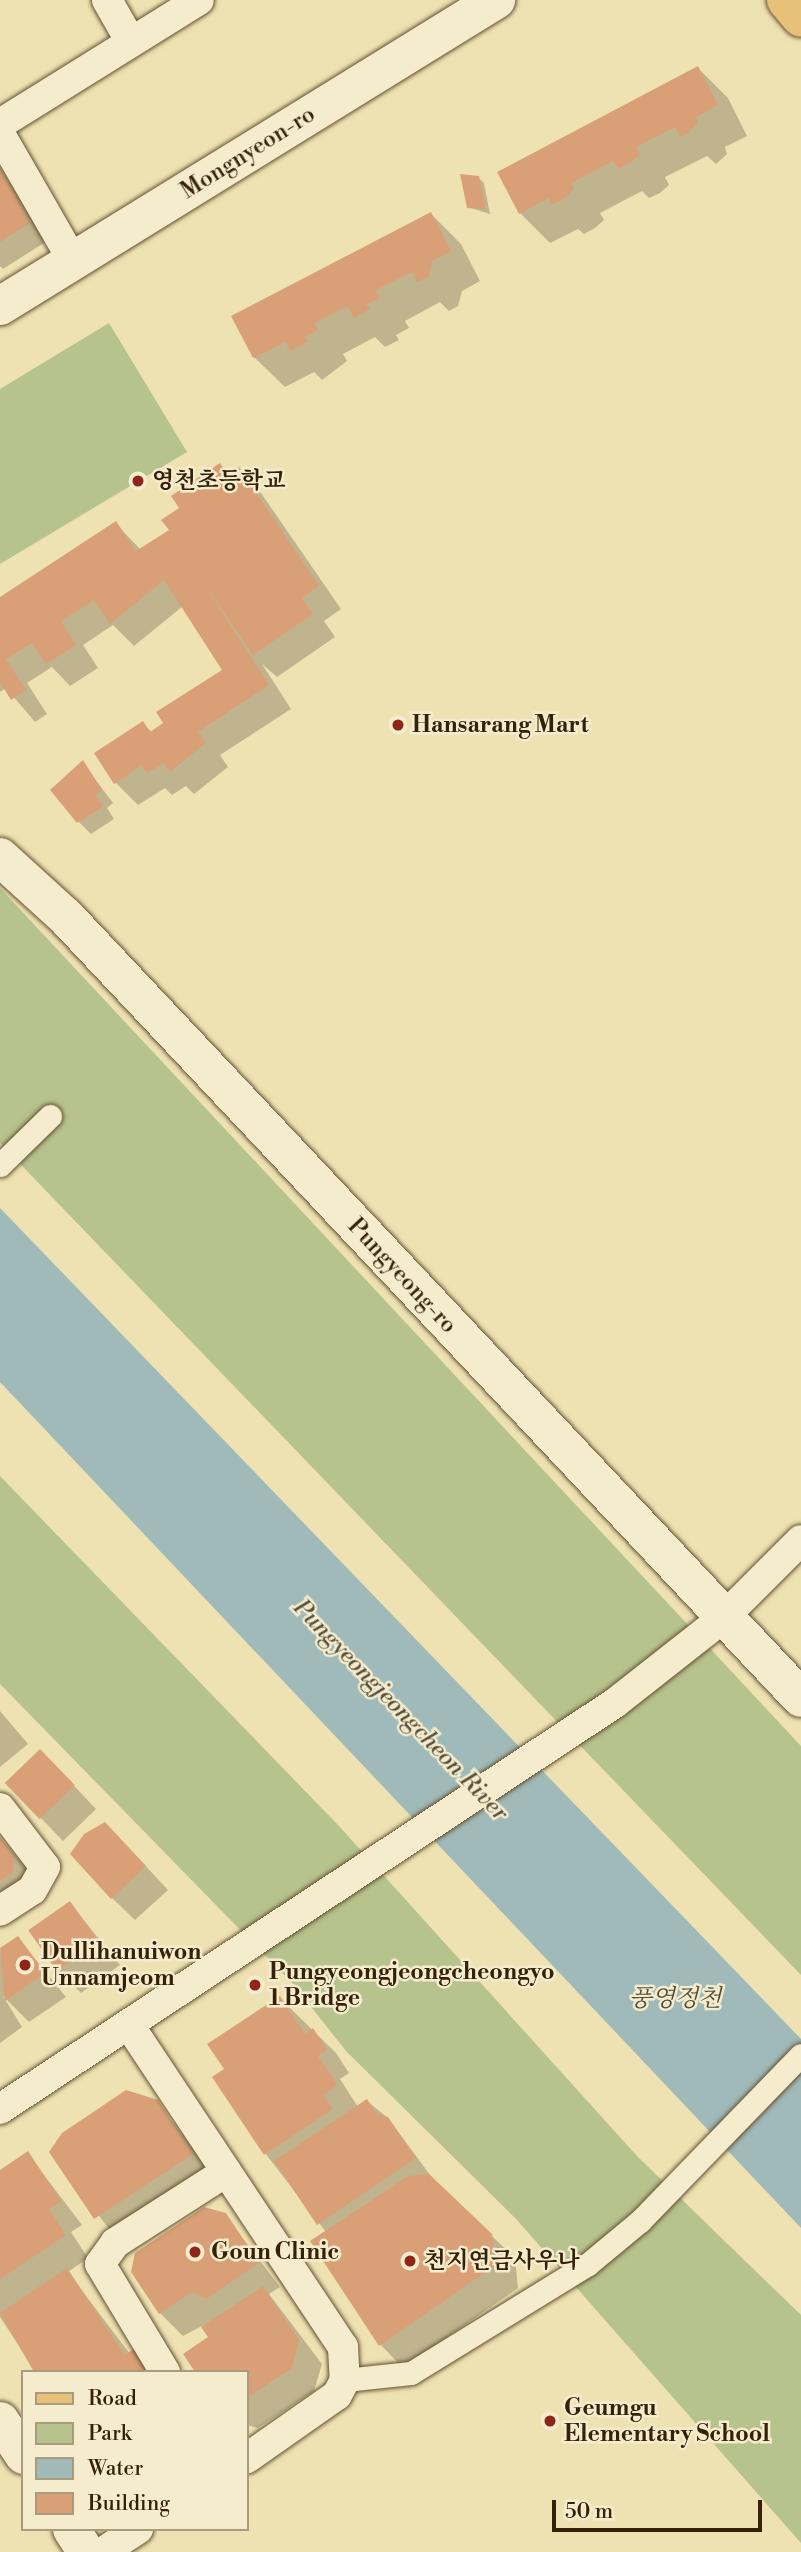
<!DOCTYPE html>
<meta charset="utf-8">
<style>
body{margin:0}
#map{position:relative;width:801px;height:2552px;overflow:hidden;background:#efe2b2;font-family:"Libre Bodoni","Noto Serif KR",serif}
div>[style]{position:absolute}
.green>*{inset:0;background:#b7c38d}
.water>*{inset:0;background:#a0bab9}
.shadow>*{inset:0;background:#0003}
.building>*{inset:0;background:#d9a077;transform-origin:0 0}
.roads{filter:drop-shadow(0 0 2px #635132) drop-shadow(0 0 2px #635132)}
.pedestrian>*{height:23px;margin:-11.5px;padding:0 11.5px;transform-origin:11.5px;border-radius:11.5px;background:#f5eccd}
.minor>*{height:30px;margin:-15px;padding:0 15px;transform-origin:15px;border-radius:15px;background:#f5eccd}
.tertiary>*{height:37px;margin:-18.5px;padding:0 18.5px;transform-origin:18.5px;border-radius:18.5px;background:#f5eccd}
.secondary>*{height:38px;margin:-19px;padding:0 19px;transform-origin:19px;border-radius:19px;background:#f5eccd}
.primary>*{height:38px;margin:-19px;padding:0 19px;transform-origin:19px;border-radius:19px;background:#e8c179}
.dots>*{width:19px;height:19px;translate:-50% -50%;box-sizing:border-box;border:4px solid #f5eccd;border-radius:50%}
span{translate:-50% -50%;white-space:nowrap;text-align:center;line-height:1.15;-webkit-text-stroke:5px #f5eccd;paint-order:stroke}
.street-label{font-size:23px;color:#342107}
.poi-label{font-size:23px;color:#342107;font-weight:700}
.left{translate:0 -50%;text-align:left}
.water-label{font-size:24px;color:#544f3c;font-style:italic}
.legend{position:absolute;left:21px;top:2370px;width:228px;height:161px;box-sizing:border-box;background:#f5eccd;border:2px solid #a89b7e;margin:0;padding:9px 12px;list-style:none;font-size:21px;color:#342107}
.legend li{display:flex;align-items:center;gap:14px;height:35px}
.legend b{width:35px;border:2px solid #a89b7e}
.scale{position:absolute;left:552px;top:2500px;width:210px;height:32px;box-sizing:border-box;border:4px solid #342107;border-top:0;padding-left:9px;font-size:21px;line-height:24px;white-space:nowrap;color:#342107;-webkit-text-stroke:5px #f5eccd;paint-order:stroke}
</style>
<div id="map">
<div class="green">
<div style="clip-path:polygon(109px 323px,187px 452px,0 564px,0 389px)"></div>
<div style="clip-path:polygon(0 888px,801px 1746px,801px 1975px,0 1143px)"></div>
<div style="clip-path:polygon(0 1476px,339px 1826px,637px 2156px,801px 2315px,801px 2543px,517px 2220px,346px 2051px,293px 1984px,0 1684px)"></div>
</div>
<div class="water">
<div style="clip-path:polygon(0 1208px,801px 2039px,801px 2228px,0 1382px)"></div>
</div>
<div class="shadow">
<div style="clip-path:polygon(698px 68px,728px 98px,747px 136px,725px 147px,727px 154px,716px 164px,707px 156px,665px 177px,669px 185px,660px 193px,649px 198px,642px 191px,600px 213px,604px 220px,595px 228px,584px 234px,578px 229px,550px 243px,520px 213px)"></div>
<div style="clip-path:polygon(0 167px,47px 241px,3px 269px,0 266px)"></div>
<div style="clip-path:polygon(478px 177px,484px 183px,490px 214px,468px 207px)"></div>
<div style="clip-path:polygon(431px 214px,461px 244px,480px 281px,462px 291px,458px 306px,449px 311px,440px 302px,405px 321px,409px 328px,396px 335px,399px 340px,385px 347px,375px 337px,343px 354px,347px 361px,322px 380px,314px 372px,285px 387px,254px 357px)"></div>
<div style="clip-path:polygon(220px 466px,229px 476px,238px 470px,261px 493px,341px 609px,324px 621px,335px 637px,277px 677px,262px 664px,291px 709px,220px 755px,228px 767px,194px 794px,186px 786px,172px 795px,165px 788px,138px 805px,115px 782px,142px 723px,152px 732px,166px 724px,224px 670px,183px 606px,134px 646px,113px 625px,83px 645px,98px 668px,70px 686px,52px 667px,27px 683px,47px 714px,35px 722px,6px 688px,0 692px,0 599px,116px 524px,141px 550px,171px 530px,181px 508px)"></div>
<div style="clip-path:polygon(83px 763px,113px 803px,107px 808px,114px 819px,91px 834px,79px 822px)"></div>
<div style="clip-path:polygon(0 1711px,28px 1744px,0 1767px)"></div>
<div style="clip-path:polygon(63px 1774px,96px 1809px,63px 1841px,7px 1783px)"></div>
<div style="clip-path:polygon(0 1837px,37px 1881px,0 1916px)"></div>
<div style="clip-path:polygon(128px 1847px,168px 1890px,135px 1920px,112px 1898px)"></div>
<div style="clip-path:polygon(70px 1903px,120px 1965px,81px 1993px,58px 1970px)"></div>
<div style="clip-path:polygon(18px 1938px,66px 1997px,29px 2022px,3px 1996px,22px 2027px,0 2043px,0 1951px)"></div>
<div style="clip-path:polygon(280px 1998px,336px 2053px,349px 2073px,340px 2079px,358px 2107px,367px 2101px,388px 2118px,436px 2183px,515px 2258px,518px 2288px,403px 2368px,381px 2345px,312px 2241px,326px 2232px,265px 2153px,226px 2069px)"></div>
<div style="clip-path:polygon(157px 2102px,215px 2177px,118px 2241px,51px 2152px)"></div>
<div style="clip-path:polygon(28px 2154px,82px 2225px,71px 2232px,88px 2258px,68px 2272px,130px 2354px,157px 2372px,36px 2372px,0 2317px,0 2172px)"></div>
<div style="clip-path:polygon(225px 2215px,280px 2287px,269px 2294px,322px 2364px,314px 2391px,258px 2428px,247px 2425px,247px 2372px,211px 2338px,221px 2316px,183px 2336px,160px 2313px)"></div>
</div>
<div class="building">
<div style="clip-path:polygon(698px 66px,718px 105px,696px 117px,698px 123px,688px 133px,680px 137px,675px 127px,636px 147px,640px 154px,630px 163px,618px 169px,613px 161px,571px 183px,574px 189px,565px 198px,552px 205px,549px 198px,519px 214px,497px 172px)"></div>
<div style="clip-path:polygon(0 168px,30px 223px,0 242px)"></div>
<div style="clip-path:polygon(460px 174px,479px 176px,486px 209px,467px 208px)"></div>
<div style="clip-path:polygon(431px 212px,451px 251px,432px 261px,429px 276px,417px 282px,412px 272px,376px 290px,380px 298px,367px 304px,370px 309px,354px 318px,348px 306px,314px 323px,318px 330px,305px 337px,308px 342px,290px 351px,286px 342px,253px 358px,231px 316px)"></div>
<div style="clip-path:polygon(220px 463px,228px 475px,239px 467px,319px 586px,302px 598px,313px 614px,253px 655px,199px 576px,269px 685px,198px 732px,206px 743px,170px 772px,164px 763px,147px 773px,142px 765px,114px 784px,94px 753px,143px 721px,150px 732px,163px 723px,156px 712px,222px 670px,164px 580px,110px 624px,94px 600px,61px 621px,76px 645px,46px 664px,32px 643px,6px 659px,26px 690px,11px 700px,0 682px,0 597px,116px 521px,136px 551px,169px 530px,161px 520px,179px 508px,171px 496px)"></div>
<div style="clip-path:polygon(83px 760px,102px 790px,96px 795px,103px 806px,77px 823px,50px 790px)"></div>
<div style="left:40px;top:1749px;width:50px;height:49px;rotate:46deg"></div>
<div style="clip-path:polygon(105px 1822px,146px 1866px,111px 1899px,70px 1854px,84px 1834px)"></div>
<div style="clip-path:polygon(0 1837px,14px 1857px,13px 1872px,0 1881px)"></div>
<div style="left:70px;top:1901px;width:50px;height:51px;rotate:55deg"></div>
<div style="clip-path:polygon(18px 1936px,45px 1973px,5px 2001px,0 1948px)"></div>
<div style="clip-path:polygon(280px 1996px,305px 2034px,313px 2028px,327px 2050px,318px 2056px,338px 2085px,323px 2095px,333px 2109px,264px 2155px,212px 2077px,224px 2069px,207px 2044px)"></div>
<div style="clip-path:polygon(126px 2090px,158px 2100px,193px 2154px,94px 2219px,49px 2152px,62px 2133px)"></div>
<div style="clip-path:polygon(367px 2099px,377px 2114px,388px 2117px,416px 2158px,317px 2225px,274px 2161px)"></div>
<div style="clip-path:polygon(28px 2151px,61px 2201px,49px 2209px,66px 2235px,0 2279px,0 2170px)"></div>
<div style="clip-path:polygon(429px 2174px,492px 2234px,496px 2265px,379px 2346px,310px 2241px,408px 2176px)"></div>
<div style="clip-path:polygon(204px 2207px,226px 2213px,259px 2263px,206px 2299px,192px 2292px,159px 2314px,131px 2272px,135px 2253px)"></div>
<div style="clip-path:polygon(67px 2268px,125px 2355px,135px 2348px,151px 2372px,34px 2372px,0 2313px)"></div>
<div style="clip-path:polygon(263px 2286px,299px 2340px,292px 2368px,247px 2398px,247px 2372px,195px 2372px,183px 2354px,208px 2337px,201px 2327px)"></div>
</div>
<div class="roads">
<div class="pedestrian">
<div style="left:0;top:1165px;width:70px;rotate:-44.4deg"></div>
<div style="left:345px;top:2380px;width:66px;rotate:-6.1deg"></div>
<div style="left:411px;top:2373px;width:208px;rotate:-31.6deg"></div>
<div style="left:588px;top:2264px;width:67px;rotate:-39.6deg"></div>
<div style="left:640px;top:2221px;width:231px;rotate:-45.9deg"></div>
</div>
<div class="minor">
<div style="left:107px;top:0;width:48px;rotate:60.3deg"></div>
<div style="left:0;top:124px;width:234px;rotate:-31.9deg"></div>
<div style="left:0;top:134px;width:146px;rotate:60.1deg"></div>
<div style="left:0;top:1808px;width:74px;rotate:52.7deg"></div>
<div style="left:45px;top:1867px;width:26px;rotate:119deg"></div>
<div style="left:32px;top:1890px;width:38px;rotate:147deg"></div>
<div style="left:129px;top:2025px;width:387px;rotate:56.4deg"></div>
<div style="left:343px;top:2347px;width:33px;rotate:87deg"></div>
<div style="left:345px;top:2380px;width:17px;rotate:118deg"></div>
<div style="left:337px;top:2395px;width:110px;rotate:145deg"></div>
<div style="left:0;top:2109px;width:737px;rotate:-33.43deg"></div>
<div style="left:615px;top:1703px;width:137px;rotate:-38.2deg"></div>
<div style="left:723px;top:1618px;width:110px;rotate:-45deg"></div>
<div style="left:165px;top:2372px;width:126px;rotate:-121deg"></div>
<div style="left:100px;top:2264px;width:26px;rotate:-54deg"></div>
<div style="left:115px;top:2243px;width:132px;rotate:-32.6deg"></div>
<div style="left:103px;top:2552px;width:42px;rotate:-33.3deg"></div>
</div>
<div class="tertiary">
<div style="left:0;top:2420px;width:42px;rotate:56.7deg"></div>
<div style="left:71px;top:2529px;width:27px;rotate:57deg"></div>
</div>
<div class="secondary">
<div style="left:0;top:306px;width:583px;rotate:-31.67deg"></div>
<div style="left:0;top:857px;width:89px;rotate:42.3deg"></div>
<div style="left:66px;top:917px;width:1072px;rotate:46.74deg"></div>
</div>
<div class="primary">
<div style="left:786px;top:0;width:23px;rotate:50deg"></div>
</div>
</div>
<div class="dots">
<div style="left:138px;top:481px;background:#8f2418"></div>
<div style="left:398px;top:725px;background:#8f2418"></div>
<div style="left:25px;top:1965px;background:#8f2418"></div>
<div style="left:255px;top:1985px;background:#8f2418"></div>
<div style="left:195px;top:2252px;background:#8f2418"></div>
<div style="left:410px;top:2261px;background:#8f2418"></div>
<div style="left:550px;top:2421px;background:#8f2418"></div>
</div>
<div class="street-label">
<span style="left:248px;top:153px;rotate:-32deg">Mongnyeon-ro</span>
<span style="left:402px;top:1276px;rotate:47deg">Pungyeong-ro</span>
</div>
<div class="poi-label">
<span class="left" style="left:152px;top:481px">영천초등학교</span>
<span class="left" style="left:412px;top:725px">Hansarang Mart</span>
<span class="left" style="left:41px;top:1965px">Dullihanuiwon<br>Unnamjeom</span>
<span class="left" style="left:269px;top:1985px">Pungyeongjeongcheongyo<br>1 Bridge</span>
<span class="left" style="left:211px;top:2252px">Goun Clinic</span>
<span class="left" style="left:424px;top:2261px">천지연금사우나</span>
<span class="left" style="left:564px;top:2421px">Geumgu<br>Elementary School</span>
</div>
<div class="water-label">
<span style="left:400px;top:1711px;rotate:46deg">Pungyeongjeongcheon River</span>
<span style="left:675px;top:2000px">풍영정천</span>
</div>
<ul class="legend">
<li><b style="height:9px;background:#e8c179"></b>Road</li>
<li><b style="height:19px;background:#b7c38d"></b>Park</li>
<li><b style="height:19px;background:#a0bab9"></b>Water</li>
<li><b style="height:19px;background:#d9a077"></b>Building</li>
</ul>
<div class="scale">50 m</div>
</div>
